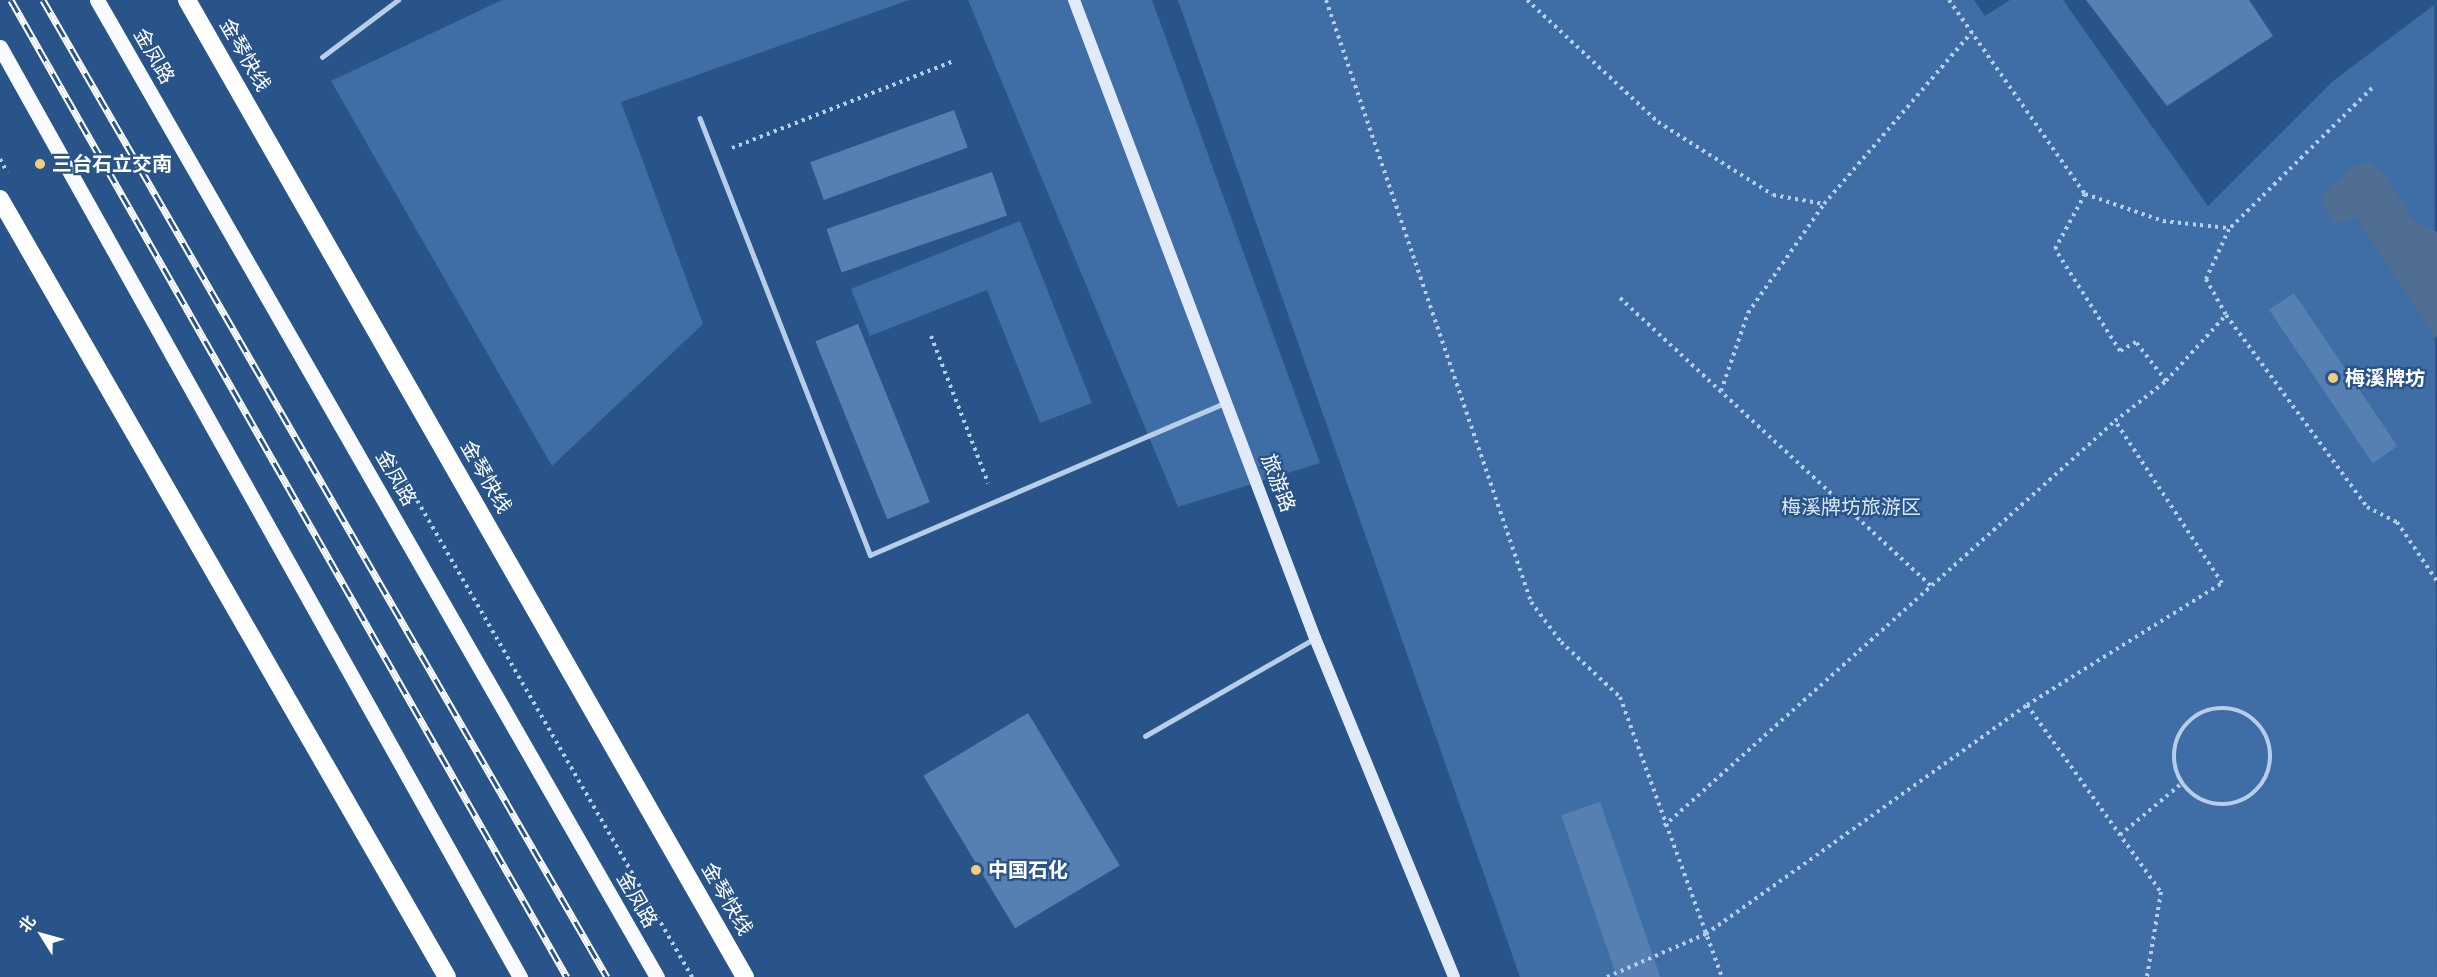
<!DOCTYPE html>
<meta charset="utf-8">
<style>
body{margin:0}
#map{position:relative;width:2437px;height:977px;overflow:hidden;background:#295489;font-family:"Work Sans","Noto Sans SC",sans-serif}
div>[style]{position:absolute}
.green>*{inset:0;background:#3e6ea5}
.water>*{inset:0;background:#506d92}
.building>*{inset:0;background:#5680b2;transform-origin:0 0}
.path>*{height:4px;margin-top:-2px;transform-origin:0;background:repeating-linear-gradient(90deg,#b7cee9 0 3px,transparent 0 7.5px)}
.path>.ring{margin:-2px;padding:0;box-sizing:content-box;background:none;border:4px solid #b7cee9;border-radius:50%}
.lane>*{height:4.5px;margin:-2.25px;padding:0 2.25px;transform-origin:2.25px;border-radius:2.25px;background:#b7cee9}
.secondary>*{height:12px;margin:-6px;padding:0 6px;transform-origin:6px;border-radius:6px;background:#e1ebf8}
.primary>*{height:15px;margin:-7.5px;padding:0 7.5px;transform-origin:7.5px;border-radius:7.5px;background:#f9fbfe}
.highway>*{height:18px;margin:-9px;padding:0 9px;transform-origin:9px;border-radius:9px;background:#fff}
.rail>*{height:7px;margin-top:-3.5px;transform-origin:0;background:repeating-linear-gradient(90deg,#295489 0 14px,#fff 0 28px);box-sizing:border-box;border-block:2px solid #fff}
.dots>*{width:16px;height:16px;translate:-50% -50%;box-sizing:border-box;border:3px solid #295489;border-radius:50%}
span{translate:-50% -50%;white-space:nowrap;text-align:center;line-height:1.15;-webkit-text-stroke:4.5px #295489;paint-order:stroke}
.street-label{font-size:20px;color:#fff}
.poi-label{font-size:20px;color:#fff;font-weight:700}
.left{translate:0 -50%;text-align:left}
.park-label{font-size:20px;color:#dbe8f7}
.north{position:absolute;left:12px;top:905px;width:60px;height:60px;-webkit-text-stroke:4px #295489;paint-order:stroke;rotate:307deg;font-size:16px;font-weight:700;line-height:24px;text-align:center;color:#fff}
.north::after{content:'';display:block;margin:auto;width:21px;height:27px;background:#fff;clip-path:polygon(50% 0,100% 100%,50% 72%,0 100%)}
</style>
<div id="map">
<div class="green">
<div style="clip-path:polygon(502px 0,909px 0,621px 102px,703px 324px,552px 466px,331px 81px)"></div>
<div style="clip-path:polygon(968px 0,1152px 0,1320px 463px,1178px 507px)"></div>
<div style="clip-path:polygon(1178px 0,1974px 0,1985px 16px,2010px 0,2063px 0,2208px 206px,2333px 81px,2434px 5px,2437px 977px,1520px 977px)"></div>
<div style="clip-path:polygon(1020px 221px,1092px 403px,1040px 423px,987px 290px,870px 336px,851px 289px)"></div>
</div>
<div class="water">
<div style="clip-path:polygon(2369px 162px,2386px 177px,2413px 219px,2437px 232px,2437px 339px,2356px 217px,2335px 224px,2320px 198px,2354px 166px)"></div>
</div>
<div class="building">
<div style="clip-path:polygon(2086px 0,2249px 0,2273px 36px,2167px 106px)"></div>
<div style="left:954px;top:110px;width:40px;height:153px;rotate:70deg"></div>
<div style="left:992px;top:172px;width:46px;height:175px;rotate:71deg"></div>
<div style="left:2294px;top:293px;width:185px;height:30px;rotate:56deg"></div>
<div style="left:858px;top:324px;width:192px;height:46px;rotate:68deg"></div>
<div style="left:1028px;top:713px;width:178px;height:122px;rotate:59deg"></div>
<div style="left:1600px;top:802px;width:185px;height:41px;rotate:71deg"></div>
</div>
<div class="path">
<div style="left:1326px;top:0;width:636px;rotate:71.19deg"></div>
<div style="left:1531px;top:602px;width:50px;rotate:53.1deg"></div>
<div style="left:1561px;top:642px;width:81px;rotate:43deg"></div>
<div style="left:1620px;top:697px;width:298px;rotate:70deg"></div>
<div style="left:1527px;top:0;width:179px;rotate:43deg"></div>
<div style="left:1658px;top:122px;width:136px;rotate:32.4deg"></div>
<div style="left:1773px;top:195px;width:52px;rotate:10deg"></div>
<div style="left:1949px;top:0;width:237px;rotate:55deg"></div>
<div style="left:2372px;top:88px;width:201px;rotate:135.4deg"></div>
<div style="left:2229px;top:229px;width:55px;rotate:114.7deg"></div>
<div style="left:2206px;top:279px;width:41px;rotate:60.9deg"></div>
<div style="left:2226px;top:315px;width:238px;rotate:53.7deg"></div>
<div style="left:2367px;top:507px;width:34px;rotate:27deg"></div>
<div style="left:2397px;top:522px;width:71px;rotate:55.9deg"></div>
<div style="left:732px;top:148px;width:238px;rotate:-21.4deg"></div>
<div style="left:0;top:159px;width:15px;rotate:62deg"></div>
<div style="left:1620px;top:298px;width:424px;rotate:42.8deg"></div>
<div style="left:931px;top:336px;width:158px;rotate:68.8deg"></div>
<div style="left:2166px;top:381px;width:49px;rotate:-127.6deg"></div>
<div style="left:2136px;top:342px;width:18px;rotate:151deg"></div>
<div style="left:2120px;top:351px;width:121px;rotate:-122.5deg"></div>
<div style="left:2055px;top:249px;width:63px;rotate:-61.4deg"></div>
<div style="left:2085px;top:194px;width:83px;rotate:19.1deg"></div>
<div style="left:2163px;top:221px;width:65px;rotate:6.1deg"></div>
<div style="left:1721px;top:391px;width:83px;rotate:-70.9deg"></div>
<div style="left:1748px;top:313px;width:133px;rotate:-55.1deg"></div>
<div style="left:1824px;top:204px;width:227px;rotate:-49.3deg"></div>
<div style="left:391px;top:455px;width:603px;rotate:60.03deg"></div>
<div style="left:2027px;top:705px;width:230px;rotate:54.4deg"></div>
<div style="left:2161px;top:892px;width:86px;rotate:99.4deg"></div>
<div class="ring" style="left:2174px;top:708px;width:92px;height:92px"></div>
<div style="left:1664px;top:826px;width:606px;rotate:-41.92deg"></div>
<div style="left:2115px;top:421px;width:65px;rotate:-38.1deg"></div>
<div style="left:2166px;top:381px;width:89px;rotate:-47.7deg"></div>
<div style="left:2120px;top:835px;width:81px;rotate:-40deg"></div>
<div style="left:1607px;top:977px;width:108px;rotate:-23.5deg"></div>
<div style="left:1706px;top:934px;width:394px;rotate:-35.5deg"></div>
<div style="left:2027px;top:705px;width:230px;rotate:-32deg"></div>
<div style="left:2222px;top:583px;width:194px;rotate:-123.4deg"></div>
</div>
<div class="lane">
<div style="left:322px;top:57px;width:95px;rotate:-36.9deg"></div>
<div style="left:700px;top:118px;width:469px;rotate:68.7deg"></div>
<div style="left:870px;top:555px;width:385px;rotate:-23.2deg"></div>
<div style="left:1145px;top:736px;width:195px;rotate:-29.9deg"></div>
</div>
<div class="secondary">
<div style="left:1074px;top:0;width:682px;rotate:69.31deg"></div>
<div style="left:1315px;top:638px;width:366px;rotate:67.7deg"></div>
</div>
<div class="primary">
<div style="left:97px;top:0;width:1126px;rotate:60.18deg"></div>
<div style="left:0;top:47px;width:1066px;rotate:60.79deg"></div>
</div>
<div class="highway">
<div style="left:187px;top:0;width:1125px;rotate:60.27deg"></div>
<div style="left:0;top:199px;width:897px;rotate:60.12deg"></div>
</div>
<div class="rail">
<div style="left:11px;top:0;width:1124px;rotate:60.36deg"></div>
<div style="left:43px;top:0;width:1128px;rotate:60deg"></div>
</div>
<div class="dots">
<div style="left:40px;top:164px;background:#efce7e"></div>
<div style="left:2333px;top:378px;background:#efce7e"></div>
<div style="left:976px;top:870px;background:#efce7e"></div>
</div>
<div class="street-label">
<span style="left:245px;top:55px;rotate:60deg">金琴快线</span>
<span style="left:154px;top:56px;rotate:60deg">金凤路</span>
<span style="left:486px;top:477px;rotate:60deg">金琴快线</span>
<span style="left:396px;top:478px;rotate:60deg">金凤路</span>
<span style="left:1278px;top:483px;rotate:69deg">旅游路</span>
<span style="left:727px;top:899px;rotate:60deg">金琴快线</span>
<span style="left:637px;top:900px;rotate:60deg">金凤路</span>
</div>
<div class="poi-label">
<span class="left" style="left:52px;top:164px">三台石立交南</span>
<span class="left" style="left:2345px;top:378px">梅溪牌坊</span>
<span class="left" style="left:988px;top:870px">中国石化</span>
</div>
<div class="park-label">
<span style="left:1851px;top:507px">梅溪牌坊旅游区</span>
</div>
<div class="north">北</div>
</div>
